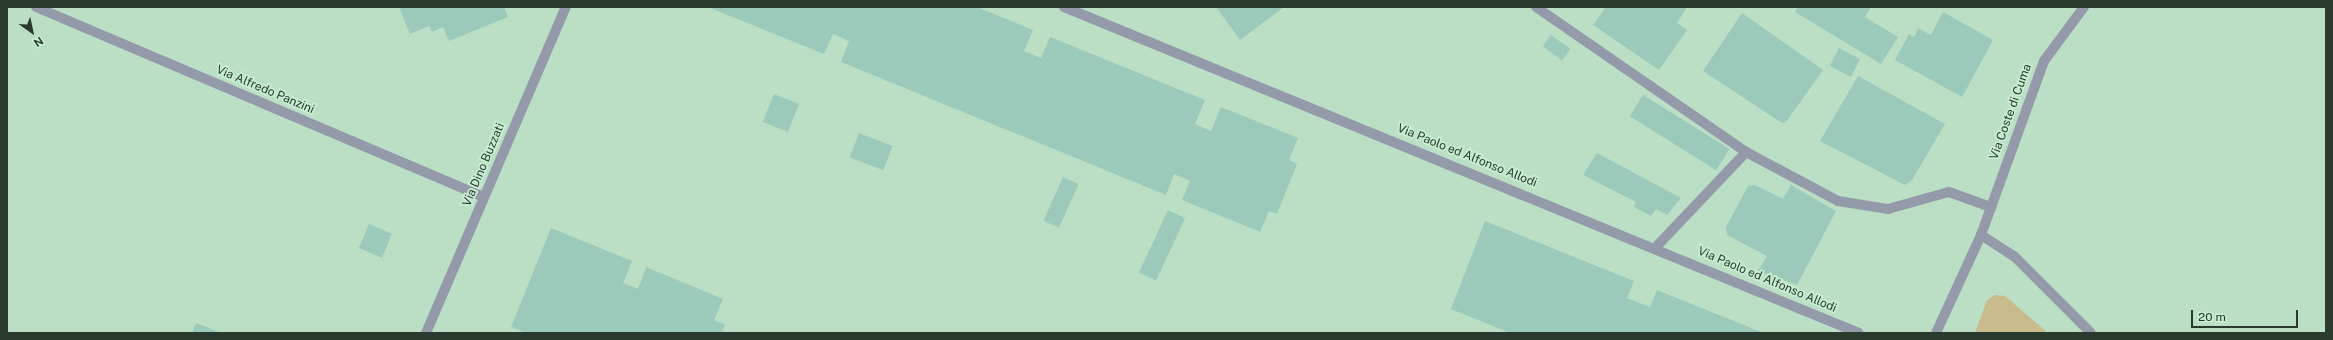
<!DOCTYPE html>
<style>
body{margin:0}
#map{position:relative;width:2333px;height:340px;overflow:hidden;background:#badfc5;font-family:"Public Sans",sans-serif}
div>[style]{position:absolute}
.green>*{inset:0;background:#c9bb8b}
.building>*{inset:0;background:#9bcabb;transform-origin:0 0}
.street>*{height:10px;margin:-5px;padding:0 5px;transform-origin:5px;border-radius:5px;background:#959aaa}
span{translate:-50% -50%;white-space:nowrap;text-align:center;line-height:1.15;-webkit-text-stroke:3.5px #c7edd2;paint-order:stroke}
.street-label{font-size:12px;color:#2b3a2f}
.frame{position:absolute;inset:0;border:8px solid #2b3a2f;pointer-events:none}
.north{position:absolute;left:12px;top:12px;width:40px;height:40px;-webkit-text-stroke:3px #c7edd2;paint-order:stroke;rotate:147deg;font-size:11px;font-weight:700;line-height:16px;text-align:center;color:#2b3a2f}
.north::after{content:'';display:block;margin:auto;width:14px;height:18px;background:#2b3a2f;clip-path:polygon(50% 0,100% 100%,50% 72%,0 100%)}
.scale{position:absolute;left:2191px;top:310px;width:107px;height:18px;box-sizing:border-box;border:2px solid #2b3a2f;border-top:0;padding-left:5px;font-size:12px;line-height:14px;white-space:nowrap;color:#2b3a2f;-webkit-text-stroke:3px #c7edd2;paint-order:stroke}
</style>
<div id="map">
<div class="green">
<div style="clip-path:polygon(1995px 295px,2005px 296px,2048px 333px,1975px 333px,1987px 300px)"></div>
</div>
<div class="building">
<div style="clip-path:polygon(399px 7px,504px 7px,508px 17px,449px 41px,443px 27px,432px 32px,429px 26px,410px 34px)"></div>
<div style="clip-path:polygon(708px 7px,977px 7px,1033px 30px,1024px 51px,1041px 58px,1050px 37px,1205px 100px,1195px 124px,1211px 131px,1221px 107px,1298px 138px,1289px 160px,1297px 164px,1277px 214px,1269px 211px,1260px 232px,1182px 200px,1190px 181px,1174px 174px,1166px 195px,841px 62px,849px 41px,833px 34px,824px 54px)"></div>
<div style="clip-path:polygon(1216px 7px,1284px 7px,1240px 40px)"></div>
<div style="clip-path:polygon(1606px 7px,1687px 7px,1677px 23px,1687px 30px,1659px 70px,1593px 25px)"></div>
<div style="clip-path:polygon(1798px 7px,1871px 7px,1865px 17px,1898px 37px,1881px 64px,1795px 12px)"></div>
<div style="clip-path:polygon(1943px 12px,1993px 40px,1962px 97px,1895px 60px,1909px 34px,1914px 37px,1918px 28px,1931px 35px)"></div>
<div style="clip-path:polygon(1742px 13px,1823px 70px,1786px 122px,1782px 123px,1703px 71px)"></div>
<div style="left:1551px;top:35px;width:24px;height:14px;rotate:36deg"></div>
<div style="left:1839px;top:48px;width:24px;height:20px;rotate:28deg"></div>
<div style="clip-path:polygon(1858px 76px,1945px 124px,1912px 180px,1905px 185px,1820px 141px)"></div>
<div style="left:774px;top:94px;width:27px;height:30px;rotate:22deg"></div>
<div style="left:1643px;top:95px;width:102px;height:25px;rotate:32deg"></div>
<div style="left:859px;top:133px;width:36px;height:26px;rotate:21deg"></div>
<div style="clip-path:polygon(1597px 153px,1681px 198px,1667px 215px,1656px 209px,1651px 216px,1634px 207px,1636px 202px,1583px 175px)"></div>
<div style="left:1063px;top:177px;width:17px;height:48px;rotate:24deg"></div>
<div style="clip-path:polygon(1755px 185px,1783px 199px,1791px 185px,1836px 211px,1797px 285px,1758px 271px,1767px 256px,1727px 235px,1726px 227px,1748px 186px)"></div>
<div style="left:1168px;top:210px;width:19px;height:69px;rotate:25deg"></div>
<div style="clip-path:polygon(1485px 221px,1634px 281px,1627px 298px,1650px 307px,1657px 290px,1764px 333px,1510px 333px,1451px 309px)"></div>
<div style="left:369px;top:224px;width:25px;height:26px;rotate:23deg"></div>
<div style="clip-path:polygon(551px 228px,632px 261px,623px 283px,638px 289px,646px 267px,723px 299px,714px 320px,725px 325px,722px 333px,526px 333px,511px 327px)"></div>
<div style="clip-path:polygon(196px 323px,221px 333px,192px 333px)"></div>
</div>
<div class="street">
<div style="left:36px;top:7px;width:486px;rotate:23deg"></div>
<div style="left:1064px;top:7px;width:859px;rotate:22.3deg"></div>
<div style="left:1536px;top:7px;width:255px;rotate:34.6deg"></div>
<div style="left:1746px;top:152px;width:104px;rotate:28deg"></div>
<div style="left:1838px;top:201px;width:51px;rotate:9.1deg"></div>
<div style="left:1888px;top:209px;width:63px;rotate:-15.6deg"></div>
<div style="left:1949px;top:192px;width:45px;rotate:19.7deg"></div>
<div style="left:1981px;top:235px;width:40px;rotate:32.9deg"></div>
<div style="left:2015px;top:257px;width:107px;rotate:45deg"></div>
<div style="left:1656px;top:247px;width:131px;rotate:-46.5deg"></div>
<div style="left:426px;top:333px;width:355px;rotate:-66.8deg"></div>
<div style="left:1936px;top:333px;width:108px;rotate:-65.3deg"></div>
<div style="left:1981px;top:235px;width:185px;rotate:-70.1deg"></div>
<div style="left:2044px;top:61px;width:67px;rotate:-53.5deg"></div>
</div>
<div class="street-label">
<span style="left:265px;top:90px;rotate:23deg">Via Alfredo Panzini</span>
<span style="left:2011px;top:112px;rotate:-70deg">Via Coste di Cuma</span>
<span style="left:1467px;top:156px;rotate:22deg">Via Paolo ed Alfonso Allodi</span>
<span style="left:484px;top:165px;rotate:-67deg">Via Dino Buzzati</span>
<span style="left:1767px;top:280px;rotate:23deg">Via Paolo ed Alfonso Allodi</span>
</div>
<div class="frame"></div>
<div class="north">N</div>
<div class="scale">20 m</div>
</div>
